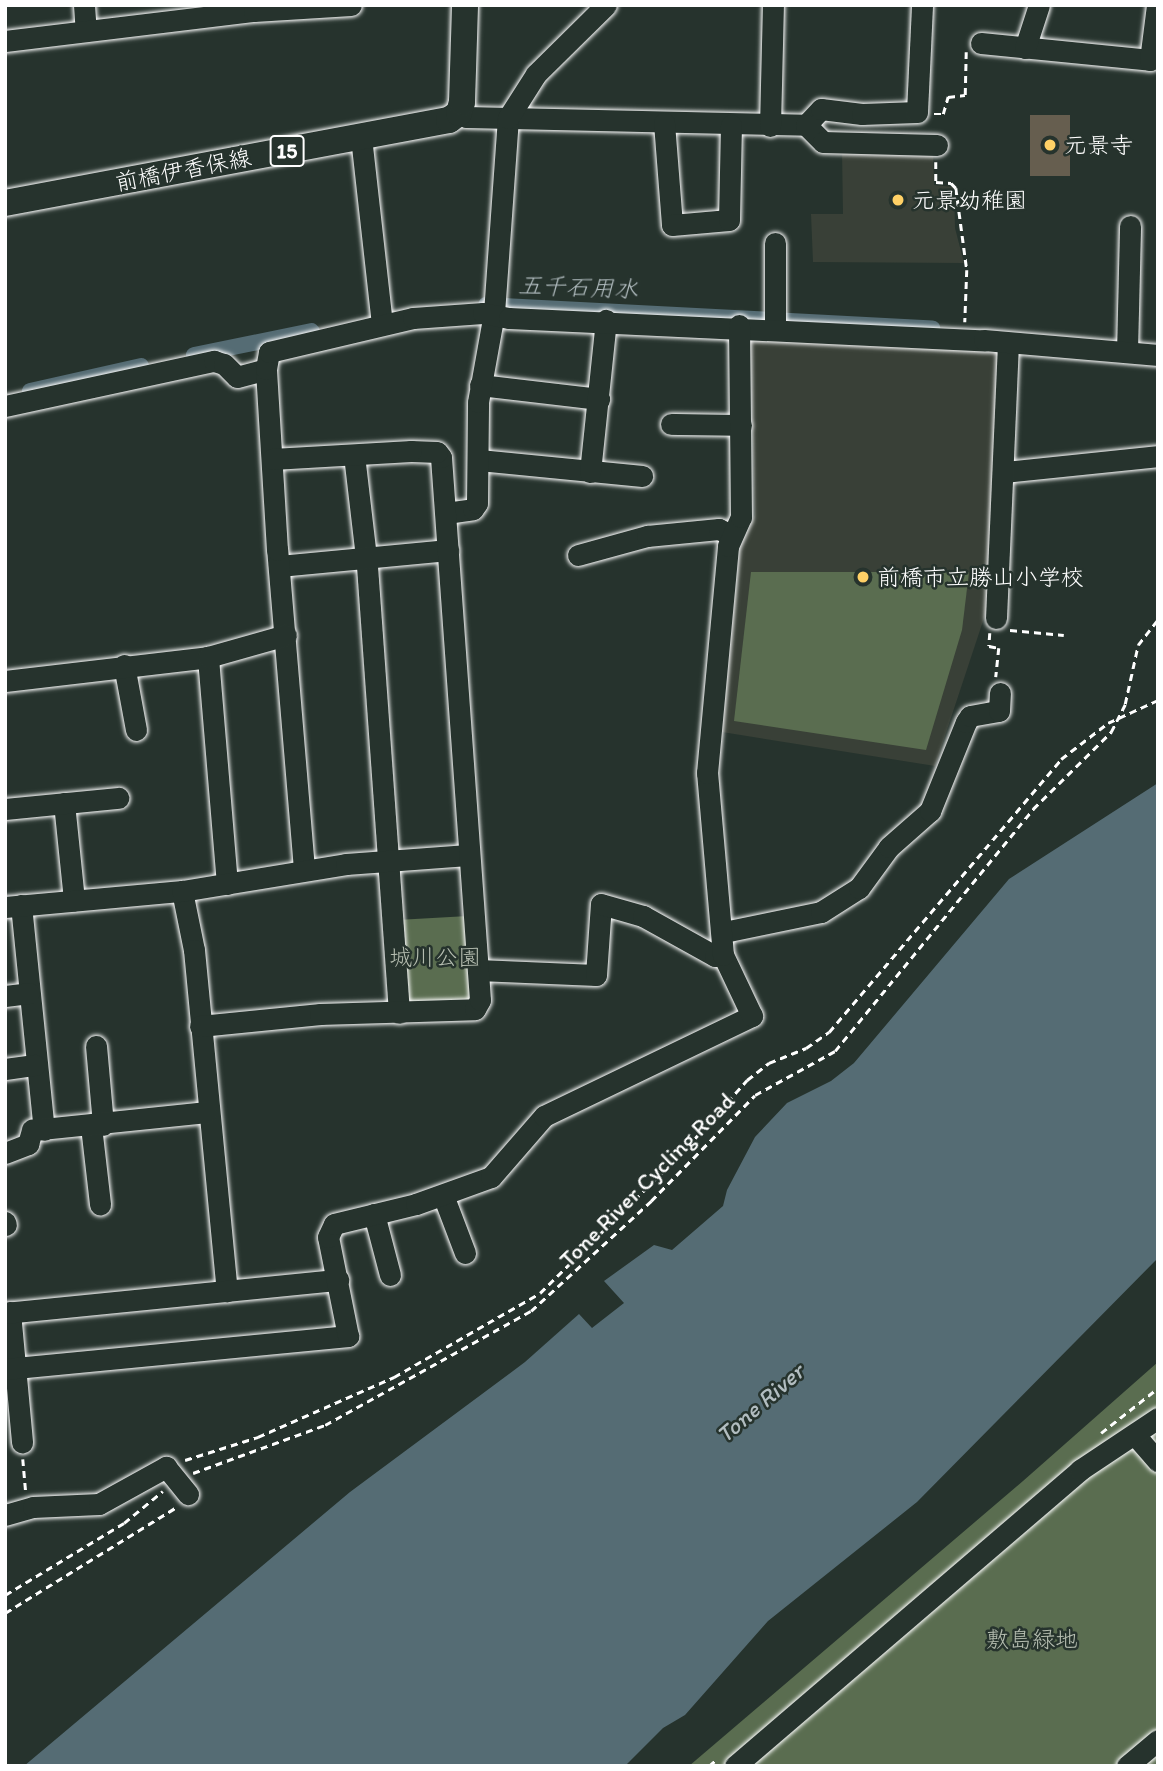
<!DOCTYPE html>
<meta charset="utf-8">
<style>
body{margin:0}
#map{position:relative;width:1163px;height:1771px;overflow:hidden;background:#26332d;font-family:Itim,"Klee One",sans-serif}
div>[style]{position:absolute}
.built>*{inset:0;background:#394037}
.green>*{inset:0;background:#5a6d50}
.water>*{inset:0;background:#556c74}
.canal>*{height:16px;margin:-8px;padding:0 8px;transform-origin:8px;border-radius:8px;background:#556c74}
.building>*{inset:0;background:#665e4f;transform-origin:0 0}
.path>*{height:2.5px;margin-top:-1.25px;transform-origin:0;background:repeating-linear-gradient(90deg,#fff 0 7px,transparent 0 12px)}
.roads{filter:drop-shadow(0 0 2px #fff) drop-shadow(0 0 2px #fff)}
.minor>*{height:21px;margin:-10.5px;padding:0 10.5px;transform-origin:10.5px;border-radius:10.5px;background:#26332d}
.major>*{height:26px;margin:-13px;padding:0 13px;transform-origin:13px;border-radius:13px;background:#26332d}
.dots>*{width:19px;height:19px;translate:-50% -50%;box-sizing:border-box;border:4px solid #26332d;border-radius:50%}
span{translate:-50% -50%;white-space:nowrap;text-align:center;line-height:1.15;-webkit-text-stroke:5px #26332d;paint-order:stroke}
.shield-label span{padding:2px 5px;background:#26332d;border:2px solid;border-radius:5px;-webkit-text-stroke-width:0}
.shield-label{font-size:21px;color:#fff;font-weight:700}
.poi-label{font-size:23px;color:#fff}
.left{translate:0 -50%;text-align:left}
.street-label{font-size:23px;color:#fff}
.park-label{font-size:23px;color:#b5bdb0}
.water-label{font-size:24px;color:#b2bdc0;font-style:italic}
.frame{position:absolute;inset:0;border:7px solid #fff;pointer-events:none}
</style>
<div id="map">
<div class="built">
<div style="clip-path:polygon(842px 151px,933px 151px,934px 185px,954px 187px,955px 228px,964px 263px,813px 262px,811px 214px,843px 214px)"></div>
<div style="clip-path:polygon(750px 335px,1001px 352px,988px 606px,935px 766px,722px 732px,740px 547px,755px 515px)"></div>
</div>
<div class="green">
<div style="clip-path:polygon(751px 572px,969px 572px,962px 630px,926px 750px,734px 721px)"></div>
<div style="clip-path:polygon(468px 916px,475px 995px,469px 1002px,409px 1006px,397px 920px)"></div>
<div style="clip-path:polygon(1158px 1362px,1158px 1766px,689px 1766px,1023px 1481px)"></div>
</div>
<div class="water">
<div style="clip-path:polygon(1158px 783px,1158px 1258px,917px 1502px,768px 1621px,685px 1715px,663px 1728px,625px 1766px,24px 1766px,350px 1492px,525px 1362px,579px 1314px,592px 1328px,624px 1303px,604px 1281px,654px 1245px,672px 1250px,723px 1206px,727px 1190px,755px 1137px,787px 1103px,831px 1081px,854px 1063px,1009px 879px)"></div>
</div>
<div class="canal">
<div style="left:486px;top:305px;width:447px;rotate:3deg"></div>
<div style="left:194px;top:355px;width:120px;rotate:-11.5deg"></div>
<div style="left:30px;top:391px;width:114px;rotate:-12.7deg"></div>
</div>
<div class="building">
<div style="left:1030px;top:115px;width:40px;height:61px"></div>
</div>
<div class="path">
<div style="left:934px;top:114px;width:9px"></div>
<div style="left:943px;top:114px;width:18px;rotate:-74deg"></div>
<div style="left:948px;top:97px;width:17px;rotate:-7deg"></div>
<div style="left:965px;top:95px;width:43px;rotate:-88.7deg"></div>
<div style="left:936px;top:162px;width:20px;rotate:90deg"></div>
<div style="left:936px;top:182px;width:15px;rotate:4deg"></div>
<div style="left:951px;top:183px;width:7px;rotate:45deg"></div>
<div style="left:956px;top:188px;width:83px;rotate:82.4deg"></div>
<div style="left:967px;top:270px;width:52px;rotate:92.2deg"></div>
<div style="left:1010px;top:630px;width:54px;rotate:5.3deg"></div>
<div style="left:990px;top:633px;width:13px;rotate:94deg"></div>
<div style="left:989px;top:646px;width:10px;rotate:11deg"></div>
<div style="left:999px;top:648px;width:29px;rotate:96deg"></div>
<div style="left:1101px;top:1433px;width:73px;rotate:-38.3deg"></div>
<div style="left:23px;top:1459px;width:32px;rotate:85deg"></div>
<div style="left:185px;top:1460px;width:77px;rotate:-17.5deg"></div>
<div style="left:258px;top:1437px;width:149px;rotate:-23.8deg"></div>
<div style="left:394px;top:1377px;width:168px;rotate:-29.9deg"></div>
<div style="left:540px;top:1293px;width:195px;rotate:-44.6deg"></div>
<div style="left:679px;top:1156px;width:102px;rotate:-48.2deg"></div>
<div style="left:747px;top:1080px;width:28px;rotate:-38deg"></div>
<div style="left:769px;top:1063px;width:40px;rotate:-22deg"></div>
<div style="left:806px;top:1048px;width:28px;rotate:-35deg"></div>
<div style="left:829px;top:1032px;width:358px;rotate:-49.6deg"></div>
<div style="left:1061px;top:759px;width:59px;rotate:-37.5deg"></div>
<div style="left:1108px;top:723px;width:55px;rotate:-24.7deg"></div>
<div style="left:193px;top:1473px;width:140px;rotate:-20deg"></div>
<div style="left:325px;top:1425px;width:235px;rotate:-29deg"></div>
<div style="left:531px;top:1311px;width:163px;rotate:-42.5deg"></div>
<div style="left:651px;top:1201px;width:148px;rotate:-45.5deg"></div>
<div style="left:755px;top:1095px;width:91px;rotate:-28.8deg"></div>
<div style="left:835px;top:1051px;width:313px;rotate:-50.7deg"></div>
<div style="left:1033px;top:809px;width:110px;rotate:-44.6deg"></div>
<div style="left:1111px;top:732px;width:31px;rotate:-63deg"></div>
<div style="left:1125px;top:704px;width:60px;rotate:-77.6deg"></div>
<div style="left:1138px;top:645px;width:33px;rotate:-52deg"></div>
<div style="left:5px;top:1595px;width:139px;rotate:-31.2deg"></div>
<div style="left:124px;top:1523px;width:50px;rotate:-39.4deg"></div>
<div style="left:5px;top:1613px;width:200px;rotate:-31.7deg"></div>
<div style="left:709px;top:1766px;width:11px;rotate:-41deg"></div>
</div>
<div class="roads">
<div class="minor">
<div style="left:84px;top:5px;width:26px;rotate:86deg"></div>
<div style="left:5px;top:41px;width:251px;rotate:-6.9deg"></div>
<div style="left:254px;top:11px;width:97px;rotate:-3.5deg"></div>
<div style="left:981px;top:43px;width:170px;rotate:5.7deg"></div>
<div style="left:1150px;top:60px;width:55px;rotate:-82.7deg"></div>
<div style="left:1025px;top:48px;width:45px;rotate:-72deg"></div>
<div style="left:459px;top:113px;width:8px;rotate:30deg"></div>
<div style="left:466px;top:117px;width:340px;rotate:1.3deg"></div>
<div style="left:664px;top:123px;width:102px;rotate:85.5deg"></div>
<div style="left:672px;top:225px;width:57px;rotate:-5deg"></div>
<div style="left:729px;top:220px;width:95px;rotate:-88.8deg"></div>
<div style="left:806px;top:125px;width:22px;rotate:-47deg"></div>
<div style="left:821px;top:109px;width:41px;rotate:7deg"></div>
<div style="left:862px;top:114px;width:55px;rotate:-2.1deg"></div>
<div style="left:917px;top:112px;width:107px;rotate:-87.3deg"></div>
<div style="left:806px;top:125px;width:24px;rotate:45deg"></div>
<div style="left:823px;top:142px;width:114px;rotate:1.5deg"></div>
<div style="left:770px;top:126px;width:121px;rotate:-88.6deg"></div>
<div style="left:361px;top:137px;width:188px;rotate:83.6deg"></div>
<div style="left:775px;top:327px;width:84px;rotate:-90deg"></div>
<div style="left:1127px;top:352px;width:126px;rotate:-88.6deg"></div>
<div style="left:480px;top:385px;width:120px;rotate:6.7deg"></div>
<div style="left:5px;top:406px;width:214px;rotate:-12.2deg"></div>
<div style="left:214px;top:361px;width:10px;rotate:17deg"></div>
<div style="left:224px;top:364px;width:18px;rotate:45deg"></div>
<div style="left:237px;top:377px;width:30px;rotate:-15deg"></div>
<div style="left:671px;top:424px;width:70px;rotate:0.8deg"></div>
<div style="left:354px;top:455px;width:112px;rotate:83.3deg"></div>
<div style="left:367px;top:566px;width:448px;rotate:85.9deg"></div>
<div style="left:479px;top:460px;width:164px;rotate:5.6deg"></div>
<div style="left:590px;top:472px;width:153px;rotate:-84deg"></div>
<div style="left:1004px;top:472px;width:155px;rotate:-5.9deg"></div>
<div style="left:446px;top:513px;width:27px;rotate:-8deg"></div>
<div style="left:473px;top:509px;width:7px;rotate:-56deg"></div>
<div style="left:477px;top:503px;width:101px;rotate:-89.4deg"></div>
<div style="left:478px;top:402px;width:90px;rotate:-79.8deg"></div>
<div style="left:494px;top:313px;width:196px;rotate:-85.9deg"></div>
<div style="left:508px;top:118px;width:52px;rotate:-57.5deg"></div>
<div style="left:536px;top:74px;width:98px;rotate:-44.6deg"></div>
<div style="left:578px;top:555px;width:72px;rotate:-15.4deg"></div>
<div style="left:647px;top:536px;width:72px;rotate:-5.6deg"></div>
<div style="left:719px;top:529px;width:13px;rotate:27deg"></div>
<div style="left:279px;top:566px;width:170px;rotate:-5.4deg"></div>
<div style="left:996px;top:618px;width:273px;rotate:-87.5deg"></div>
<div style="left:124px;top:665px;width:66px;rotate:79.5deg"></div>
<div style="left:5px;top:681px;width:204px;rotate:-6.7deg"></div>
<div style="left:64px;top:803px;width:98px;rotate:84.1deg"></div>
<div style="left:5px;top:809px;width:114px;rotate:-5.6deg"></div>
<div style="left:304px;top:869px;width:320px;rotate:-94.8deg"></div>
<div style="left:277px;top:550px;width:181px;rotate:-93.5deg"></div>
<div style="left:266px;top:369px;width:17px;rotate:-80deg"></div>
<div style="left:269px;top:352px;width:148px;rotate:-13.3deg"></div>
<div style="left:413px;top:318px;width:70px;rotate:-4.1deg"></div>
<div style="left:483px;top:313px;width:26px;rotate:11deg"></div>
<div style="left:509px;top:318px;width:476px;rotate:2.7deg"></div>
<div style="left:984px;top:340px;width:175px;rotate:4.9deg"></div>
<div style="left:227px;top:884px;width:228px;rotate:-94.8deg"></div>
<div style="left:208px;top:657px;width:81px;rotate:-15.8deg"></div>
<div style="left:182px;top:891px;width:60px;rotate:78.5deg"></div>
<div style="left:194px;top:950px;width:343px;rotate:84.5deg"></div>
<div style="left:21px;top:905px;width:226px;rotate:84.2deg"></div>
<div style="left:5px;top:907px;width:178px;rotate:-5.2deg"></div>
<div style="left:182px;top:891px;width:166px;rotate:-9.3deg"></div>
<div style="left:346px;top:864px;width:122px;rotate:-4.2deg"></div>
<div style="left:724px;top:932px;width:99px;rotate:-11.7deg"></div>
<div style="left:821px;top:912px;width:45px;rotate:-32.3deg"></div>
<div style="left:859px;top:888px;width:51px;rotate:-53.8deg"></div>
<div style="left:889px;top:847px;width:55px;rotate:-41.3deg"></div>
<div style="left:930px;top:811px;width:96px;rotate:-68deg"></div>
<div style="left:966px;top:722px;width:7px;rotate:-56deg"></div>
<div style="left:970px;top:716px;width:29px;rotate:-10deg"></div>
<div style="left:999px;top:711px;width:18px;rotate:-87deg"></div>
<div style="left:478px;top:970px;width:118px;rotate:2.4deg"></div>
<div style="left:596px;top:975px;width:71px;rotate:-86deg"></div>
<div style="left:601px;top:904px;width:44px;rotate:15.9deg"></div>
<div style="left:643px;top:916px;width:82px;rotate:29.1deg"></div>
<div style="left:715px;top:956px;width:8px;rotate:-7deg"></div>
<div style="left:5px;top:996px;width:24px;rotate:-7deg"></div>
<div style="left:200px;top:1026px;width:121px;rotate:-5.7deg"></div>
<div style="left:320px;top:1014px;width:155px;rotate:-1.8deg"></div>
<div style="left:475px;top:1009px;width:10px;rotate:-61deg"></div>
<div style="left:480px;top:1000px;width:544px;rotate:-94.11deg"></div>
<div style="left:441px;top:457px;width:6px;rotate:-129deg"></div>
<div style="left:437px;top:452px;width:26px;rotate:-178deg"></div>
<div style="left:411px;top:451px;width:139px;rotate:176.7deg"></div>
<div style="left:96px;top:1046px;width:79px;rotate:84.9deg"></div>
<div style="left:5px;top:1069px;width:30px;rotate:-8deg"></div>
<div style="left:91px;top:1126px;width:79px;rotate:83.4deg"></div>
<div style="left:5px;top:1153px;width:25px;rotate:-21deg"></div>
<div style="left:28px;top:1144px;width:15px;rotate:-74deg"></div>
<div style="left:32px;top:1130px;width:175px;rotate:-5.9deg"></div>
<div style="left:443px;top:1195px;width:62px;rotate:69.2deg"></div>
<div style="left:374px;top:1214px;width:63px;rotate:75.3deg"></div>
<div style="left:5px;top:1222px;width:3px;rotate:72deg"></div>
<div style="left:10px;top:1312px;width:131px;rotate:84.7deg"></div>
<div style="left:5px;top:1313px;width:335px;rotate:-5.7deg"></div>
<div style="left:5px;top:1369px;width:345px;rotate:-5.5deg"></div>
<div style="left:348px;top:1336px;width:101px;rotate:-101.4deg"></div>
<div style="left:328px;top:1237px;width:14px;rotate:-65deg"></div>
<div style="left:334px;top:1224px;width:84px;rotate:-13.7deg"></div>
<div style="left:416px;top:1204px;width:80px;rotate:-19.8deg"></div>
<div style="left:491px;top:1177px;width:81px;rotate:-49deg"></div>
<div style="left:544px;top:1116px;width:231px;rotate:-25.7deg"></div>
<div style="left:752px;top:1016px;width:68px;rotate:-115.4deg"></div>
<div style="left:723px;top:955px;width:183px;rotate:-95deg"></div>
<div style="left:707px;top:773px;width:228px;rotate:-84.7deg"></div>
<div style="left:728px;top:546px;width:32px;rotate:-66deg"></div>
<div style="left:741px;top:517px;width:192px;rotate:-90.6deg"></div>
<div style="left:1135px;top:1435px;width:35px;rotate:49deg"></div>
<div style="left:5px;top:1515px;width:29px;rotate:-16deg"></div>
<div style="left:33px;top:1507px;width:66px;rotate:-2.6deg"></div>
<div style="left:99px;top:1504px;width:77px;rotate:-28.9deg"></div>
<div style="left:166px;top:1467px;width:35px;rotate:51deg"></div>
<div style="left:735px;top:1766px;width:455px;rotate:-40.6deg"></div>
<div style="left:1080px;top:1470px;width:94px;rotate:-33.7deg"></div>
<div style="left:1127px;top:1766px;width:40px;rotate:-40deg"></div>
</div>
<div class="major">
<div style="left:5px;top:203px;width:452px;rotate:-10.6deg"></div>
<div style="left:449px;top:120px;width:12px;rotate:-35deg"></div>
<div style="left:459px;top:113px;width:11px;rotate:-75deg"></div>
<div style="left:462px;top:102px;width:97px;rotate:-88.2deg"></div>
</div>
</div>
<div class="dots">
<div style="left:1050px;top:145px;background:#ffd166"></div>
<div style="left:898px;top:200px;background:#ffd166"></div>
<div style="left:863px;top:577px;background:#ffd166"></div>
</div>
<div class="shield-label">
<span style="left:287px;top:151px">15</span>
</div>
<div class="poi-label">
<span class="left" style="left:1064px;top:145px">元景寺</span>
<span class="left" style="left:912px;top:200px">元景幼稚園</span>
<span class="left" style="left:877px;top:577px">前橋市立勝山小学校</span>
</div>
<div class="street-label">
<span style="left:183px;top:170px;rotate:-11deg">前橋伊香保線</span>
<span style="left:647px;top:1180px;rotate:-45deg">Tone River Cycling Road</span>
</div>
<div class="park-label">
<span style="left:435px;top:957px">城川公園</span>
<span style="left:1032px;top:1639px">敷島緑地</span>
</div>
<div class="water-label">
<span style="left:578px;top:287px;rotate:2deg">五千石用水</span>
<span style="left:760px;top:1403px;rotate:-41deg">Tone River</span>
</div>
<div class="frame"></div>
</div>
